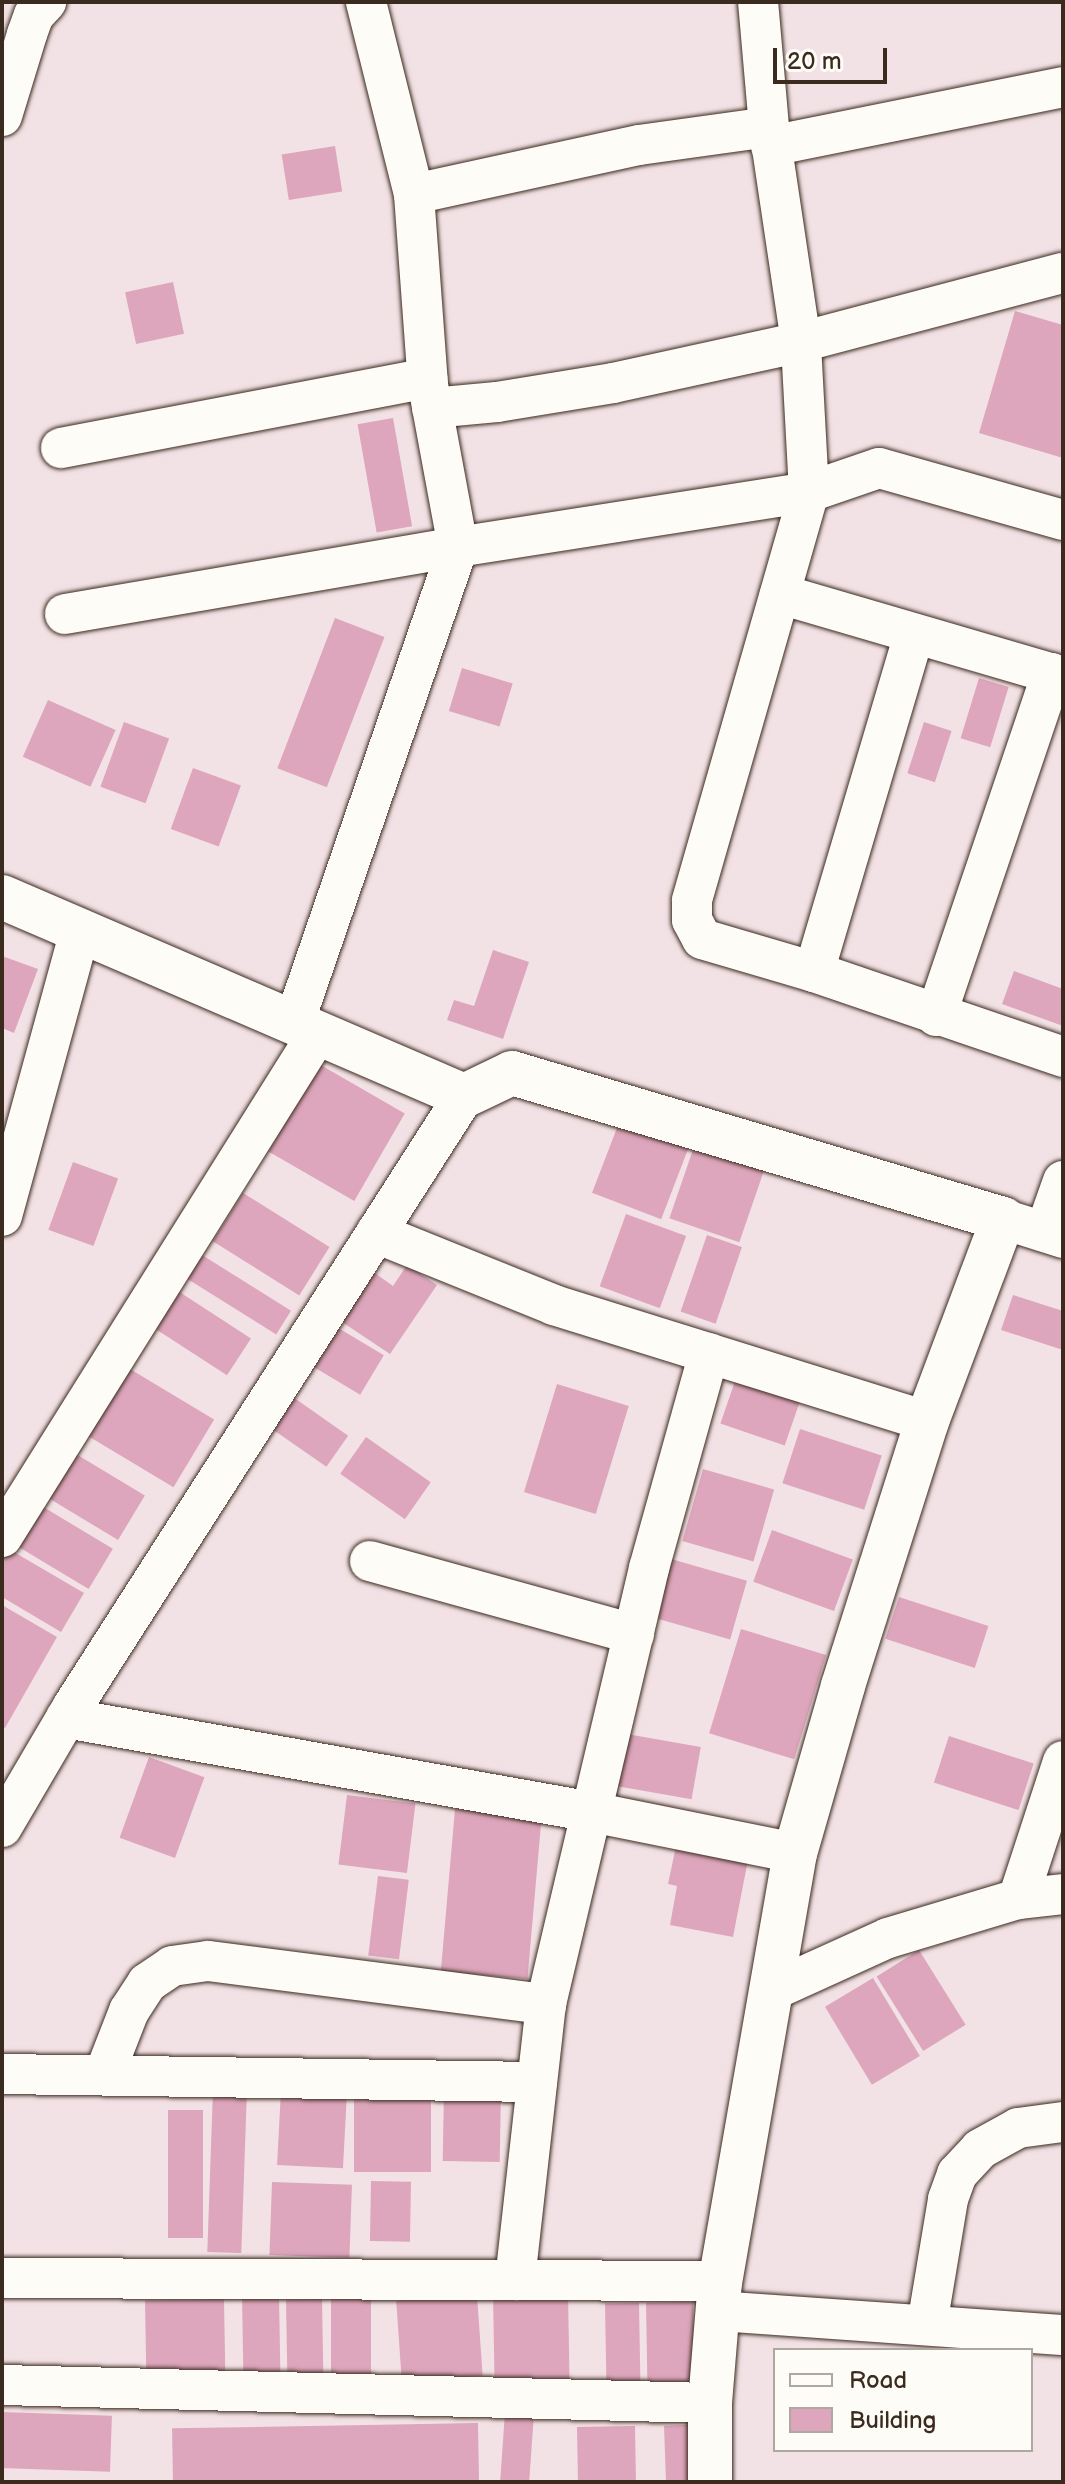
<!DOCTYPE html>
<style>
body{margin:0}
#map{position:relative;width:1065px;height:2484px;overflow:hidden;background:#f3e2e5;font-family:"Balsamiq Sans",sans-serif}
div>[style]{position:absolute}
.building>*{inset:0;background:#dda6bc;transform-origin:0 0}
.roads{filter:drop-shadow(0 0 2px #3b2a1e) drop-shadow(0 0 2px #3b2a1e)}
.minor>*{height:40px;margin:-20px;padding:0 20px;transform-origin:20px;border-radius:20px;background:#fdfcf7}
.tertiary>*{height:44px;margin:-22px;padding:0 22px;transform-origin:22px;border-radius:22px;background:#fdfcf7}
span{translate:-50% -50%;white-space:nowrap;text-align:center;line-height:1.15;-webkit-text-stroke:8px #fdfcf7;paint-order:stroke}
.frame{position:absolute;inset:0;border:4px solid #3b2a1e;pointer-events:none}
.legend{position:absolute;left:773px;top:2348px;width:260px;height:104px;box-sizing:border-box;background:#fdfcf7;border:2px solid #afa8a0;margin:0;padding:10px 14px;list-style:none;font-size:24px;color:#3b2a1e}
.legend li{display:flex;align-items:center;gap:16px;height:40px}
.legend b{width:40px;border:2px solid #afa8a0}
.scale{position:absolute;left:773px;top:48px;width:114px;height:36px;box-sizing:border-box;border:4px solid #3b2a1e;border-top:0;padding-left:10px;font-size:24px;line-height:28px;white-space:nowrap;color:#3b2a1e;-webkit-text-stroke:6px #fdfcf7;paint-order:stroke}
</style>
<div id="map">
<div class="building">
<div style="left:335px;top:146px;width:46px;height:54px;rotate:81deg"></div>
<div style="left:173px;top:282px;width:53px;height:49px;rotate:78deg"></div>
<div style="clip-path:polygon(1015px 311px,1063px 325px,1063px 458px,979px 433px)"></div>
<div style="left:393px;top:418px;width:110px;height:36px;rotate:80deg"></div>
<div style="left:335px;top:618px;width:53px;height:161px;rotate:21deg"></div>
<div style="left:462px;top:668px;width:53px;height:45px;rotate:17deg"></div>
<div style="left:979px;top:678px;width:31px;height:63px;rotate:17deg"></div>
<div style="left:48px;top:700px;width:74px;height:62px;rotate:24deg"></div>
<div style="left:124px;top:722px;width:48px;height:69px;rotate:20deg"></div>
<div style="left:924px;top:722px;width:29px;height:54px;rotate:18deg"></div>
<div style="left:193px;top:768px;width:51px;height:65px;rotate:20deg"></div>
<div style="clip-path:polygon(493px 950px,529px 962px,503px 1039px,447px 1020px,454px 1000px,474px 1006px)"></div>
<div style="clip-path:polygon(2px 956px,38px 969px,14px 1033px,2px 1028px)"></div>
<div style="clip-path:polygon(1014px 971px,1063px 989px,1063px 1026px,1002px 1004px)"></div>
<div style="left:319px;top:1064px;width:99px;height:101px;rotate:30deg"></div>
<div style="left:620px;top:1120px;width:74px;height:78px;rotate:21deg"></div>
<div style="left:698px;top:1135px;width:74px;height:88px;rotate:19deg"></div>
<div style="left:73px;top:1162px;width:48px;height:72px;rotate:20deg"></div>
<div style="left:243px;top:1193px;width:102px;height:57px;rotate:32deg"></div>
<div style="left:626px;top:1214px;width:64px;height:77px;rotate:20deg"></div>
<div style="left:707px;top:1235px;width:37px;height:81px;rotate:19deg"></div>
<div style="left:202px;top:1255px;width:105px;height:28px;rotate:32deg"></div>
<div style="clip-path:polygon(407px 1265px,437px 1285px,390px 1354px,339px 1320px,372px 1271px,393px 1286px)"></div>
<div style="left:178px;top:1291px;width:87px;height:44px;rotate:33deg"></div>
<div style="clip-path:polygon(1013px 1295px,1063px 1311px,1063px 1350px,1001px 1330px)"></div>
<div style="left:335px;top:1326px;width:57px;height:46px;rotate:31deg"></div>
<div style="left:125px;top:1366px;width:104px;height:79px;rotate:31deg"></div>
<div style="left:736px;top:1378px;width:68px;height:48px;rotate:19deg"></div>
<div style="left:557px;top:1384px;width:75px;height:113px;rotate:17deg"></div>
<div style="left:290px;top:1395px;width:71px;height:38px;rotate:35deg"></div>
<div style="left:800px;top:1429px;width:86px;height:57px;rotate:18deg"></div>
<div style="left:366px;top:1437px;width:79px;height:45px;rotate:35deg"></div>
<div style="left:66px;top:1448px;width:92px;height:52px;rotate:31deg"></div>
<div style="left:703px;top:1469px;width:74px;height:75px;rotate:16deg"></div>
<div style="left:40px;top:1505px;width:85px;height:47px;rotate:31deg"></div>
<div style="left:772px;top:1530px;width:86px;height:55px;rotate:20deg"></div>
<div style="clip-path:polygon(7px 1548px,84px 1593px,61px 1632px,2px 1597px,2px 1557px)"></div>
<div style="left:671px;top:1559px;width:79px;height:61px;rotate:16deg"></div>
<div style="left:899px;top:1597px;width:94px;height:44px;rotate:18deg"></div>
<div style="clip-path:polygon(2px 1605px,57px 1637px,5px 1728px,2px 1726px)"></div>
<div style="left:741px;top:1629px;width:89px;height:109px;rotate:17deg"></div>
<div style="left:621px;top:1733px;width:81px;height:53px;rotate:10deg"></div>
<div style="left:949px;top:1736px;width:89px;height:49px;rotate:18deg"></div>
<div style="left:149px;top:1757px;width:59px;height:86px;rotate:20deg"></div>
<div style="left:347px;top:1795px;width:69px;height:70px;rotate:7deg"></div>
<div style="left:455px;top:1809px;width:87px;height:163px;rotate:5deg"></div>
<div style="clip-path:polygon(676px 1846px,748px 1860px,733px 1937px,670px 1925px,677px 1886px,668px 1884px)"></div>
<div style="left:378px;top:1876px;width:31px;height:80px;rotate:7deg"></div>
<div style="left:919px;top:1950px;width:88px;height:50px;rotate:58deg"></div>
<div style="left:873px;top:1978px;width:91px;height:56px;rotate:59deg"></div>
<div style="left:444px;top:2088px;width:57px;height:73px;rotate:1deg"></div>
<div style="left:213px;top:2089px;width:34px;height:163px;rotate:2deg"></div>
<div style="left:281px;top:2090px;width:66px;height:75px;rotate:3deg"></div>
<div style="left:354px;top:2099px;width:77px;height:73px"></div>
<div style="left:168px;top:2110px;width:35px;height:128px"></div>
<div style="left:371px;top:2181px;width:40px;height:60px;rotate:1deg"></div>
<div style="left:272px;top:2182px;width:80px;height:73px;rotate:2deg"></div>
<div style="left:568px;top:2292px;width:91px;height:75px;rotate:89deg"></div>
<div style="left:279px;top:2295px;width:85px;height:37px;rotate:89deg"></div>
<div style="left:477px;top:2295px;width:81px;height:81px;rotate:86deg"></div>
<div style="left:331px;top:2297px;width:40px;height:80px"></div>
<div style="left:224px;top:2299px;width:82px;height:79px;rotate:89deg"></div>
<div style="left:322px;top:2299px;width:76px;height:36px;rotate:89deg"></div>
<div style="left:693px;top:2302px;width:83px;height:47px;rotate:89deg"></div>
<div style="left:639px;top:2303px;width:85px;height:34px;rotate:89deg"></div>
<div style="left:2px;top:2412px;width:110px;height:56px;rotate:2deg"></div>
<div style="left:505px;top:2412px;width:29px;height:70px;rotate:4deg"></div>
<div style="left:478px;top:2423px;width:59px;height:306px;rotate:89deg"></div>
<div style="left:689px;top:2425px;width:57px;height:25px;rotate:88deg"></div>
<div style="left:635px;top:2426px;width:56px;height:58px;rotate:89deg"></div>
</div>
<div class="roads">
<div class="minor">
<div style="left:366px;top:2px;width:198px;rotate:76deg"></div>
<div style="left:2px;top:116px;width:86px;rotate:-73deg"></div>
<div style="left:27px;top:34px;width:20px;rotate:-70deg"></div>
<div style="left:34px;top:15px;width:18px;rotate:-47deg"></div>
<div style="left:771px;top:146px;width:298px;rotate:-11.4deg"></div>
<div style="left:432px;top:408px;width:65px;rotate:-5.3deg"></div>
<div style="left:497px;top:402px;width:118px;rotate:-9.3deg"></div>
<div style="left:613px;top:383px;width:192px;rotate:-12.3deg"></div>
<div style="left:801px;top:342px;width:271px;rotate:-14.8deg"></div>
<div style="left:61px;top:448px;width:373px;rotate:-10.8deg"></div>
<div style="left:1063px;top:520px;width:191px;rotate:-164.2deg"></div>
<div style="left:879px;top:468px;width:74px;rotate:161.1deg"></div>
<div style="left:809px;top:492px;width:425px;rotate:106deg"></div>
<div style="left:692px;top:901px;width:19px;rotate:90deg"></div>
<div style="left:692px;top:920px;width:21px;rotate:62deg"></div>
<div style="left:702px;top:939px;width:117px;rotate:16.4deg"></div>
<div style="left:814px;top:972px;width:263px;rotate:18.8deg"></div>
<div style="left:780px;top:594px;width:295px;rotate:16.3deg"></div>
<div style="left:65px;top:614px;width:399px;rotate:-9.7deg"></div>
<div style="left:458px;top:547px;width:165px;rotate:-100.5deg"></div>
<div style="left:428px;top:385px;width:192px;rotate:-94.2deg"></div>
<div style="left:414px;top:194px;width:230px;rotate:-12.3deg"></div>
<div style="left:639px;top:145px;width:131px;rotate:-7.9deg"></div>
<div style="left:769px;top:127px;width:125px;rotate:-95deg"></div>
<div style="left:814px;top:972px;width:352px;rotate:-73.5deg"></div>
<div style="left:936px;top:1016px;width:362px;rotate:-71.3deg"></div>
<div style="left:294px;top:1023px;width:503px;rotate:-70.99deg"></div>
<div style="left:458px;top:547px;width:355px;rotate:-8.9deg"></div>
<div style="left:809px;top:492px;width:150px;rotate:-93.1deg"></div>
<div style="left:801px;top:342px;width:217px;rotate:-98.5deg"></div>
<div style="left:2px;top:1216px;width:296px;rotate:-74.7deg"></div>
<div style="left:1003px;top:1219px;width:63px;rotate:17.6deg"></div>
<div style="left:1045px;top:1232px;width:54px;rotate:-70.6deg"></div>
<div style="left:376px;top:1233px;width:192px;rotate:22deg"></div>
<div style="left:554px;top:1305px;width:391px;rotate:17.3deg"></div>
<div style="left:2px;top:1537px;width:595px;rotate:-57.91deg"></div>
<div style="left:370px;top:1561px;width:274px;rotate:15.5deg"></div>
<div style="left:66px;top:1718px;width:534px;rotate:10.13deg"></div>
<div style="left:592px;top:1812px;width:207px;rotate:11.4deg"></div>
<div style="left:2px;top:1827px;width:140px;rotate:-59.6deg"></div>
<div style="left:73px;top:1706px;width:725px;rotate:-57.34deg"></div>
<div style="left:1018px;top:1899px;width:145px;rotate:-71.9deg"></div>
<div style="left:771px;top:1991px;width:128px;rotate:-24.4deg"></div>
<div style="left:888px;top:1938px;width:136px;rotate:-16.7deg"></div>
<div style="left:1018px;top:1899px;width:45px;rotate:-6.3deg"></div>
<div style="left:2px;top:2074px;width:535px;rotate:0.86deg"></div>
<div style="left:104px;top:2075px;width:69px;rotate:-68.7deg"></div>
<div style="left:129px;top:2011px;width:33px;rotate:-57deg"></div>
<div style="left:147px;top:1983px;width:30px;rotate:-34deg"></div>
<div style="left:172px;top:1966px;width:36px;rotate:-8deg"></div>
<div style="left:208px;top:1961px;width:341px;rotate:7.3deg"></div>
<div style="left:2px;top:2278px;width:718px;rotate:0.24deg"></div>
<div style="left:515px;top:2280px;width:278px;rotate:-83.6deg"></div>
<div style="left:546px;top:2004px;width:448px;rotate:-76.7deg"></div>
<div style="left:649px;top:1568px;width:223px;rotate:-74.4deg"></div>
<div style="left:718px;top:2311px;width:346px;rotate:4deg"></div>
<div style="left:927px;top:2325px;width:128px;rotate:-80.5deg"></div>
<div style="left:948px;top:2199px;width:27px;rotate:-70deg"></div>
<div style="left:957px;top:2174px;width:34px;rotate:-47deg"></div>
<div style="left:980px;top:2149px;width:43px;rotate:-28.9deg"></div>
<div style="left:1018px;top:2128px;width:45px;rotate:-7.6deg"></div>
<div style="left:2px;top:2385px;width:708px;rotate:1.46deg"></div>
</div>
<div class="tertiary">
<div style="left:2px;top:897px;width:503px;rotate:23.3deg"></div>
<div style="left:464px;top:1096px;width:53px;rotate:-25.6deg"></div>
<div style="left:512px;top:1073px;width:512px;rotate:16.56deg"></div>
<div style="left:1003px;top:1219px;width:216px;rotate:110.6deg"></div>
<div style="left:927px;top:1421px;width:278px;rotate:107.6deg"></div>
<div style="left:843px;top:1686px;width:174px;rotate:106deg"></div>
<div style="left:795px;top:1853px;width:435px;rotate:99.9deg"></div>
<div style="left:720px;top:2281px;width:122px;rotate:94.7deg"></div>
<div style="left:710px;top:2403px;width:79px;rotate:90deg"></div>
</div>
</div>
<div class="frame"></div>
<ul class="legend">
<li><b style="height:10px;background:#fdfcf7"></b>Road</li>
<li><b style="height:22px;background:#dda6bc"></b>Building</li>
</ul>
<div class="scale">20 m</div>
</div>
